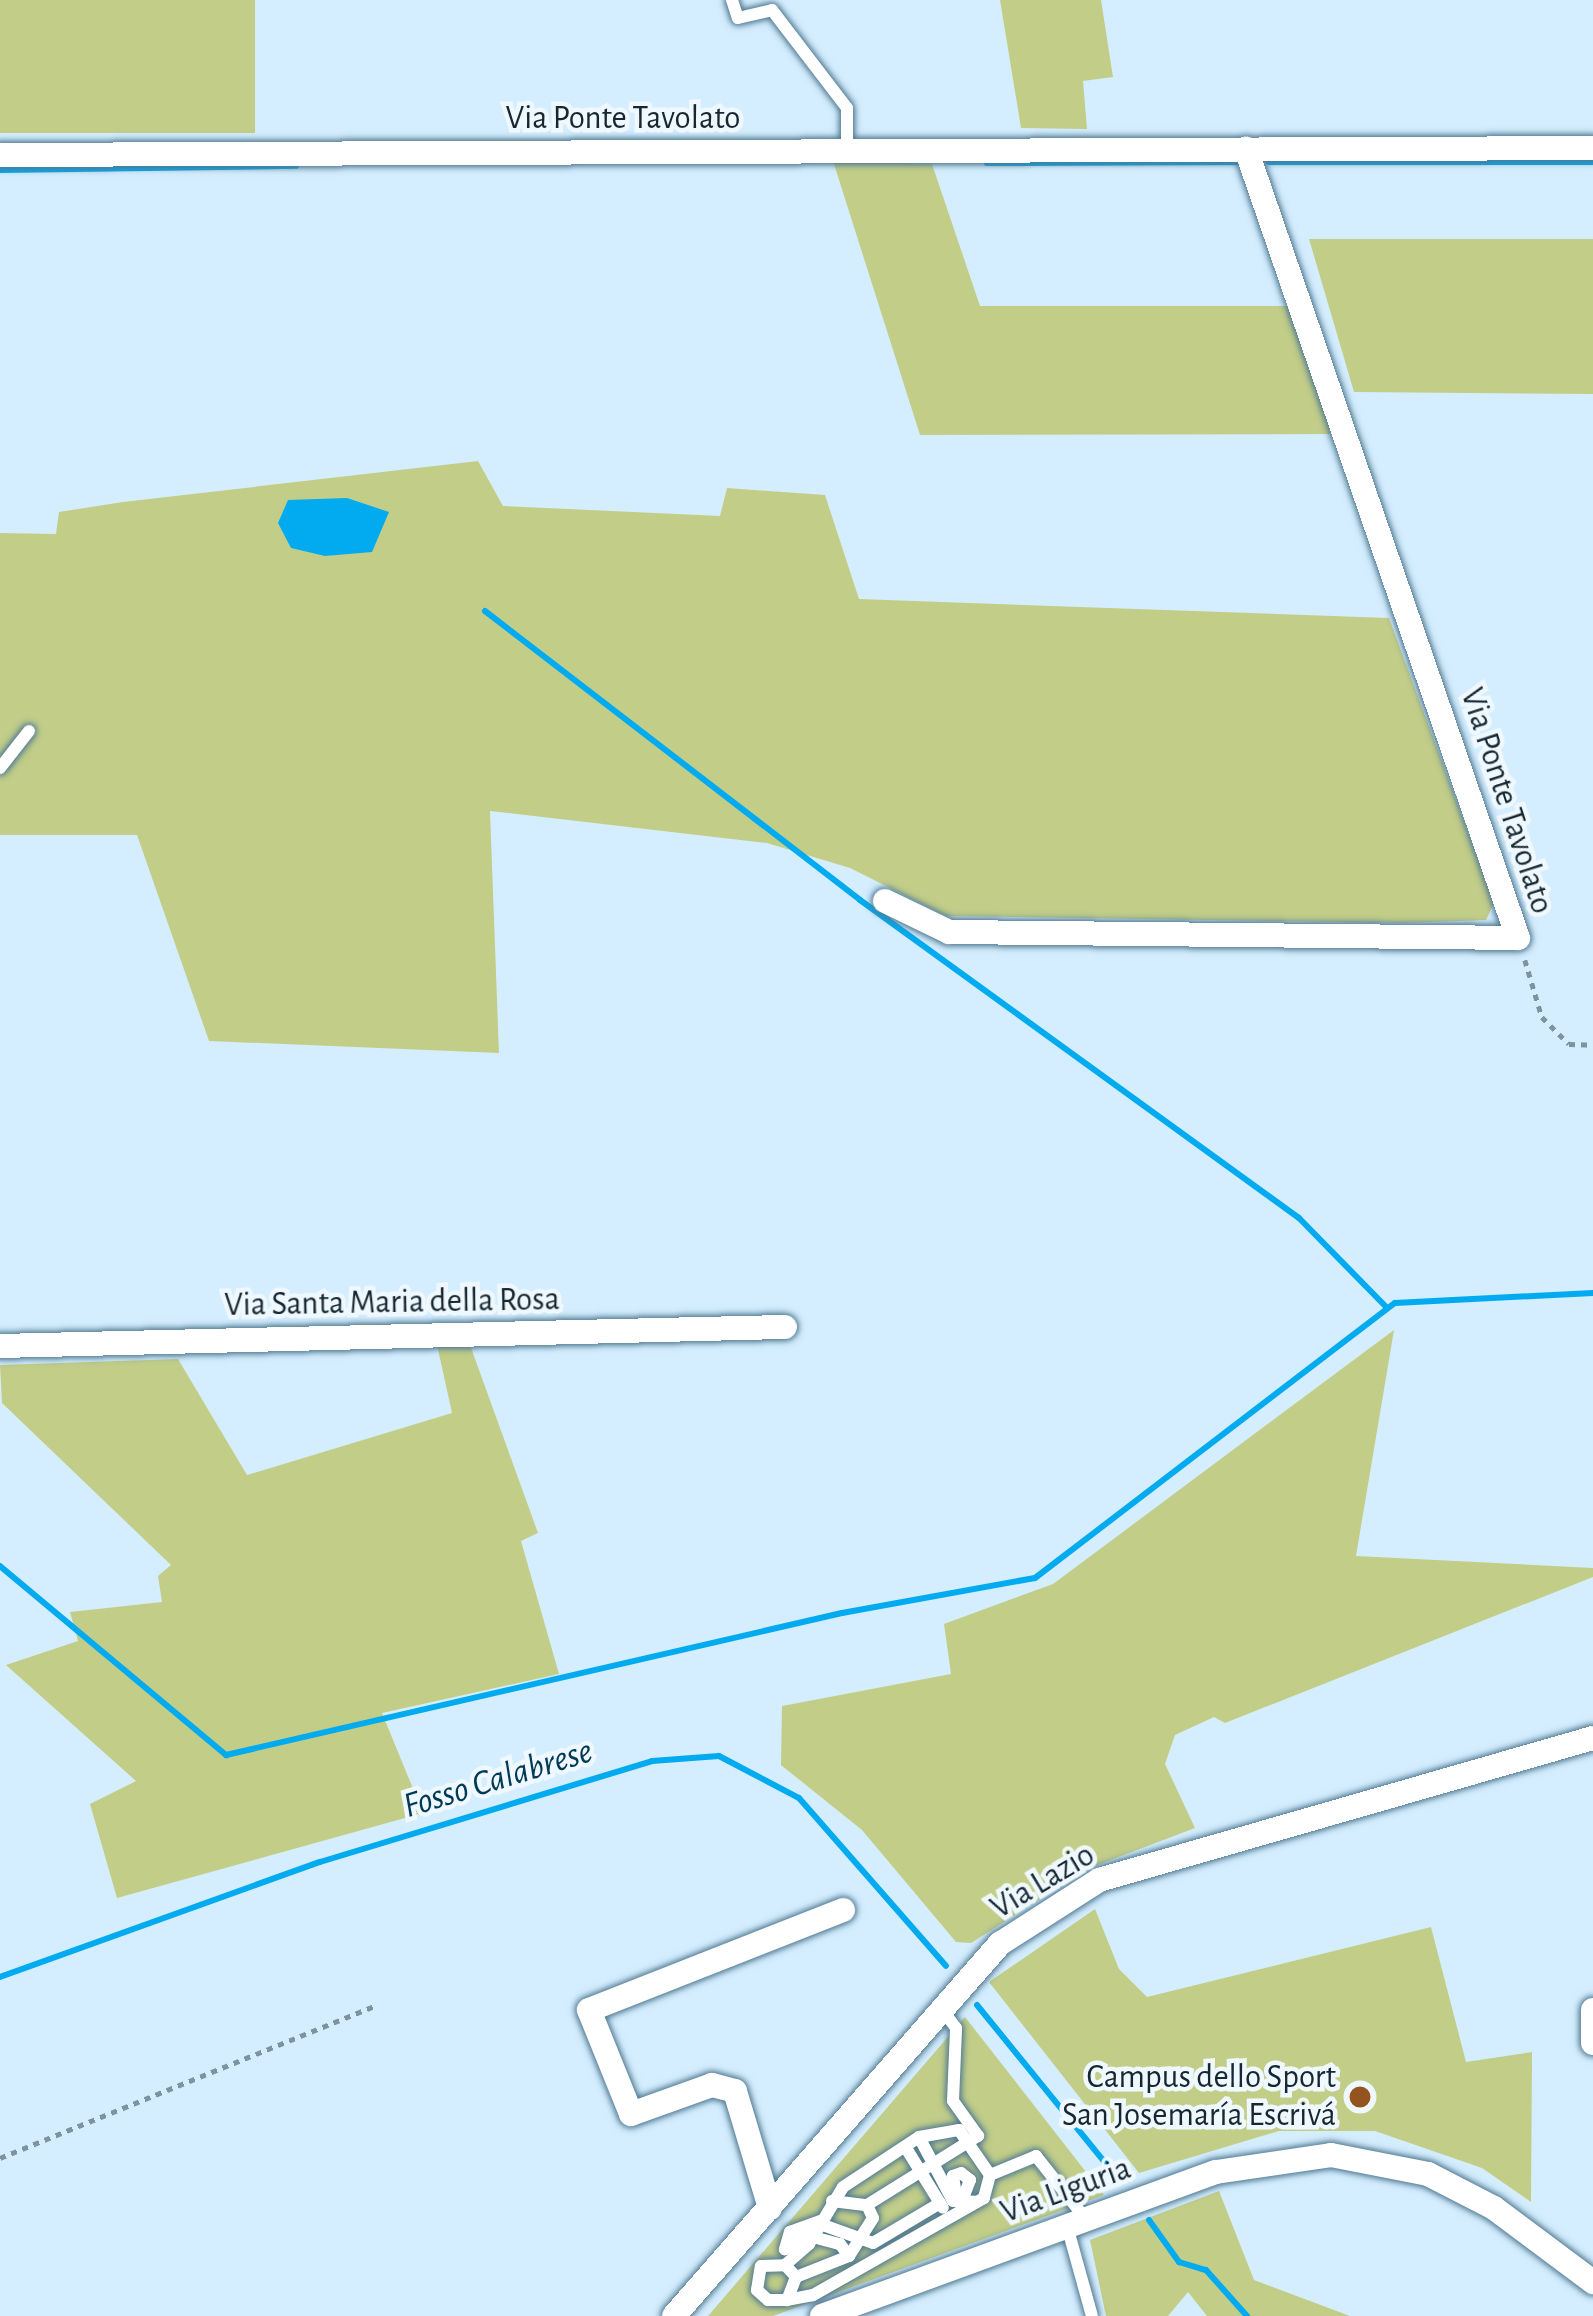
<!DOCTYPE html>
<meta charset="utf-8">
<style>
body{margin:0}
#map{position:relative;width:1593px;height:2316px;overflow:hidden;background:#d4eeff;font-family:"Alegreya Sans",sans-serif}
div>[style]{position:absolute}
.green>*{inset:0;background:#c2ce88;transform-origin:0 0}
.water>*{inset:0;background:#02aaef}
.stream>*{height:6px;margin:-3px;padding:0 3px;transform-origin:3px;border-radius:3px;background:#02aaef}
.path>*{height:4.5px;margin-top:-2.25px;transform-origin:0;background:repeating-linear-gradient(90deg,#7d93a1 0 6px,transparent 0 12px)}
.roads{filter:drop-shadow(0 0 3px #507992) drop-shadow(0 0 3px #507992)}
.service>*{height:12px;margin:-6px;padding:0 6px;transform-origin:6px;border-radius:6px;background:#fff}
.minor>*{height:24px;margin:-12px;padding:0 12px;transform-origin:12px;border-radius:12px;background:#fff}
.dots>*{width:33px;height:33px;translate:-50% -50%;box-sizing:border-box;border:6px solid #eff8fe;border-radius:50%}
span{translate:-50% -50%;white-space:nowrap;text-align:center;line-height:1.15;-webkit-text-stroke:9px #eff8fe;paint-order:stroke}
.street-label{font-size:33px;color:#162731}
.poi-label{font-size:33px;color:#162731}
.right{translate:-100% -50%;text-align:right}
.water-label{font-size:36px;color:#003a55;font-style:italic}
</style>
<div id="map">
<div class="green">
<div style="left:0;top:0;width:255px;height:133px"></div>
<div style="clip-path:polygon(1000px 0,1101px 0,1113px 77px,1083px 81px,1087px 129px,1021px 128px)"></div>
<div style="clip-path:polygon(833px 161px,932px 164px,980px 306px,1288px 306px,1332px 434px,920px 435px)"></div>
<div style="clip-path:polygon(1309px 239px,1593px 239px,1593px 394px,1354px 392px)"></div>
<div style="clip-path:polygon(478px 461px,503px 506px,720px 516px,727px 488px,825px 495px,859px 599px,1389px 618px,1494px 903px,1486px 920px,1404px 923px,946px 916px,850px 868px,767px 843px,490px 811px,499px 1053px,209px 1041px,137px 835px,0 835px,0 533px,56px 534px,59px 512px,123px 502px)"></div>
<div style="clip-path:polygon(1394px 1330px,1356px 1556px,1593px 1568px,1593px 1577px,1225px 1723px,1214px 1717px,1175px 1735px,1165px 1764px,1195px 1828px,1087px 1869px,971px 1943px,956px 1942px,862px 1830px,781px 1765px,782px 1706px,951px 1674px,944px 1624px,1053px 1584px)"></div>
<div style="clip-path:polygon(437px 1345px,470px 1345px,538px 1533px,521px 1541px,559px 1674px,382px 1713px,423px 1813px,117px 1898px,90px 1804px,136px 1781px,6px 1665px,78px 1641px,70px 1612px,162px 1602px,158px 1576px,171px 1565px,2px 1403px,0 1365px,178px 1359px,247px 1475px,452px 1413px)"></div>
<div style="clip-path:polygon(1095px 1909px,1119px 1969px,1147px 1997px,1431px 1927px,1466px 2062px,1532px 2052px,1531px 2202px,1482px 2168px,1375px 2131px,1279px 2131px,1139px 2173px,989px 1982px)"></div>
<div style="clip-path:polygon(965px 2017px,1104px 2195px,773px 2316px,708px 2316px)"></div>
<div style="clip-path:polygon(1219px 2191px,1254px 2280px,1350px 2316px,1207px 2316px,1188px 2292px,1168px 2316px,1106px 2316px,1090px 2240px)"></div>
</div>
<div class="water">
<div style="clip-path:polygon(347px 498px,389px 512px,372px 552px,325px 556px,291px 548px,278px 523px,288px 500px)"></div>
</div>
<div class="stream">
<div style="left:1269px;top:162px;width:324px"></div>
<div style="left:987px;top:163px;width:254px;rotate:-0.2deg"></div>
<div style="left:0;top:170px;width:296px;rotate:-0.8deg"></div>
<div style="left:485px;top:611px;width:473px;rotate:37.6deg"></div>
<div style="left:860px;top:900px;width:542px;rotate:35.92deg"></div>
<div style="left:1299px;top:1218px;width:126px;rotate:45.6deg"></div>
<div style="left:0;top:1566px;width:295px;rotate:39.9deg"></div>
<div style="left:226px;top:1755px;width:632px;rotate:-12.98deg"></div>
<div style="left:842px;top:1613px;width:196px;rotate:-10.3deg"></div>
<div style="left:1035px;top:1578px;width:453px;rotate:-37.4deg"></div>
<div style="left:1395px;top:1303px;width:198px;rotate:-2.9deg"></div>
<div style="left:0;top:1977px;width:340px;rotate:-19.8deg"></div>
<div style="left:320px;top:1862px;width:347px;rotate:-16.9deg"></div>
<div style="left:652px;top:1761px;width:67px;rotate:-4.3deg"></div>
<div style="left:719px;top:1756px;width:90px;rotate:27.7deg"></div>
<div style="left:799px;top:1798px;width:223px;rotate:48.8deg"></div>
<div style="left:977px;top:2005px;width:222px;rotate:50.9deg"></div>
<div style="left:1149px;top:2220px;width:52px;rotate:54.5deg"></div>
<div style="left:1179px;top:2262px;width:28px;rotate:17deg"></div>
<div style="left:1206px;top:2270px;width:62px;rotate:48.3deg"></div>
</div>
<div class="path">
<div style="left:1525px;top:960px;width:59px;rotate:73.4deg"></div>
<div style="left:1542px;top:1017px;width:38px;rotate:45deg"></div>
<div style="left:1569px;top:1044px;width:24px;rotate:2deg"></div>
<div style="left:0;top:2158px;width:405px;rotate:-22.1deg"></div>
</div>
<div class="roads">
<div class="service">
<div style="left:732px;top:0;width:19px;rotate:72deg"></div>
<div style="left:738px;top:18px;width:35px;rotate:-13deg"></div>
<div style="left:772px;top:10px;width:123px;rotate:52.6deg"></div>
<div style="left:847px;top:108px;width:43px;rotate:90deg"></div>
<div style="left:0;top:768px;width:47px;rotate:-51.9deg"></div>
<div style="left:919px;top:2137px;width:72px;rotate:62deg"></div>
<div style="left:953px;top:2201px;width:23px;rotate:2deg"></div>
<div style="left:906px;top:2148px;width:70px;rotate:58.3deg"></div>
<div style="left:990px;top:2175px;width:50px;rotate:-22.4deg"></div>
<div style="left:1036px;top:2156px;width:79px;rotate:51.7deg"></div>
<div style="left:952px;top:2198px;width:4px;rotate:-27deg"></div>
<div style="left:956px;top:2196px;width:9px;rotate:-18deg"></div>
<div style="left:965px;top:2193px;width:14px;rotate:-69deg"></div>
<div style="left:970px;top:2180px;width:11px;rotate:-142deg"></div>
<div style="left:961px;top:2173px;width:9px;rotate:159deg"></div>
<div style="left:953px;top:2176px;width:20px;rotate:81deg"></div>
<div style="left:832px;top:2201px;width:35px;rotate:7deg"></div>
<div style="left:867px;top:2205px;width:131px;rotate:-31.9deg"></div>
<div style="left:978px;top:2136px;width:43px;rotate:-125.5deg"></div>
<div style="left:953px;top:2101px;width:73px;rotate:-87.6deg"></div>
<div style="left:956px;top:2028px;width:21px;rotate:-127deg"></div>
<div style="left:820px;top:2224px;width:56px;rotate:19.7deg"></div>
<div style="left:873px;top:2243px;width:78px;rotate:-30.8deg"></div>
<div style="left:1067px;top:2226px;width:93px;rotate:74.5deg"></div>
<div style="left:818px;top:2227px;width:40px;rotate:146deg"></div>
<div style="left:785px;top:2249px;width:18px;rotate:-74deg"></div>
<div style="left:790px;top:2232px;width:33px;rotate:-20deg"></div>
<div style="left:813px;top:2237px;width:28px;rotate:15deg"></div>
<div style="left:840px;top:2244px;width:15px;rotate:53deg"></div>
<div style="left:785px;top:2265px;width:32px;rotate:-41deg"></div>
<div style="left:809px;top:2244px;width:66px;rotate:-59.2deg"></div>
<div style="left:843px;top:2187px;width:91px;rotate:-33.3deg"></div>
<div style="left:919px;top:2137px;width:41px;rotate:-9.9deg"></div>
<div style="left:959px;top:2130px;width:55px;rotate:55.4deg"></div>
<div style="left:990px;top:2175px;width:24px;rotate:105deg"></div>
<div style="left:984px;top:2198px;width:197px;rotate:150.4deg"></div>
<div style="left:813px;top:2295px;width:26px;rotate:169deg"></div>
<div style="left:787px;top:2300px;width:19px;rotate:180deg"></div>
<div style="left:768px;top:2300px;width:15px;rotate:-138deg"></div>
<div style="left:757px;top:2290px;width:24px;rotate:-81deg"></div>
<div style="left:761px;top:2266px;width:24px;rotate:-2deg"></div>
<div style="left:785px;top:2265px;width:16px;rotate:47deg"></div>
<div style="left:796px;top:2277px;width:25px;rotate:111deg"></div>
<div style="left:796px;top:2277px;width:57px;rotate:-21.6deg"></div>
<div style="left:849px;top:2256px;width:45px;rotate:-57.7deg"></div>
<div style="left:873px;top:2218px;width:14px;rotate:-115deg"></div>
</div>
<div class="minor">
<div style="left:0;top:155px;width:1593px;rotate:-0.25deg"></div>
<div style="left:885px;top:901px;width:71px;rotate:25.8deg"></div>
<div style="left:949px;top:932px;width:569px;rotate:0.6deg"></div>
<div style="left:1518px;top:938px;width:835px;rotate:-109.02deg"></div>
<div style="left:0;top:1346px;width:785px;rotate:-1.39deg"></div>
<div style="left:1593px;top:2010px;width:33px;rotate:90deg"></div>
<div style="left:770px;top:2208px;width:122px;rotate:-106.7deg"></div>
<div style="left:735px;top:2091px;width:24px;rotate:-165deg"></div>
<div style="left:712px;top:2085px;width:86px;rotate:160.3deg"></div>
<div style="left:631px;top:2114px;width:112px;rotate:-112deg"></div>
<div style="left:589px;top:2010px;width:273px;rotate:-21.5deg"></div>
<div style="left:674px;top:2316px;width:496px;rotate:-48.8deg"></div>
<div style="left:1001px;top:1943px;width:117px;rotate:-32.7deg"></div>
<div style="left:1099px;top:1880px;width:514px;rotate:-16.04deg"></div>
<div style="left:822px;top:2316px;width:419px;rotate:-20.1deg"></div>
<div style="left:1216px;top:2172px;width:116px;rotate:-8.4deg"></div>
<div style="left:1331px;top:2155px;width:99px;rotate:11.1deg"></div>
<div style="left:1428px;top:2174px;width:74px;rotate:27.3deg"></div>
<div style="left:1494px;top:2208px;width:124px;rotate:36.8deg"></div>
</div>
</div>
<div class="dots">
<div style="left:1360px;top:2097px;background:#94541e"></div>
</div>
<div class="street-label">
<span style="left:623px;top:119px">Via Ponte Tavolato</span>
<span style="left:1506px;top:801px;rotate:72deg">Via Ponte Tavolato</span>
<span style="left:392px;top:1303px;rotate:-1deg">Via Santa Maria della Rosa</span>
<span style="left:1043px;top:1882px;rotate:-31deg">Via Lazio</span>
<span style="left:1066px;top:2191px;rotate:-20deg">Via Liguria</span>
</div>
<div class="poi-label">
<span class="right" style="left:1336px;top:2097px">Campus dello Sport<br>San Josemaría Escrivá</span>
</div>
<div class="water-label">
<span style="left:498px;top:1779px;rotate:-17deg">Fosso Calabrese</span>
</div>
</div>
